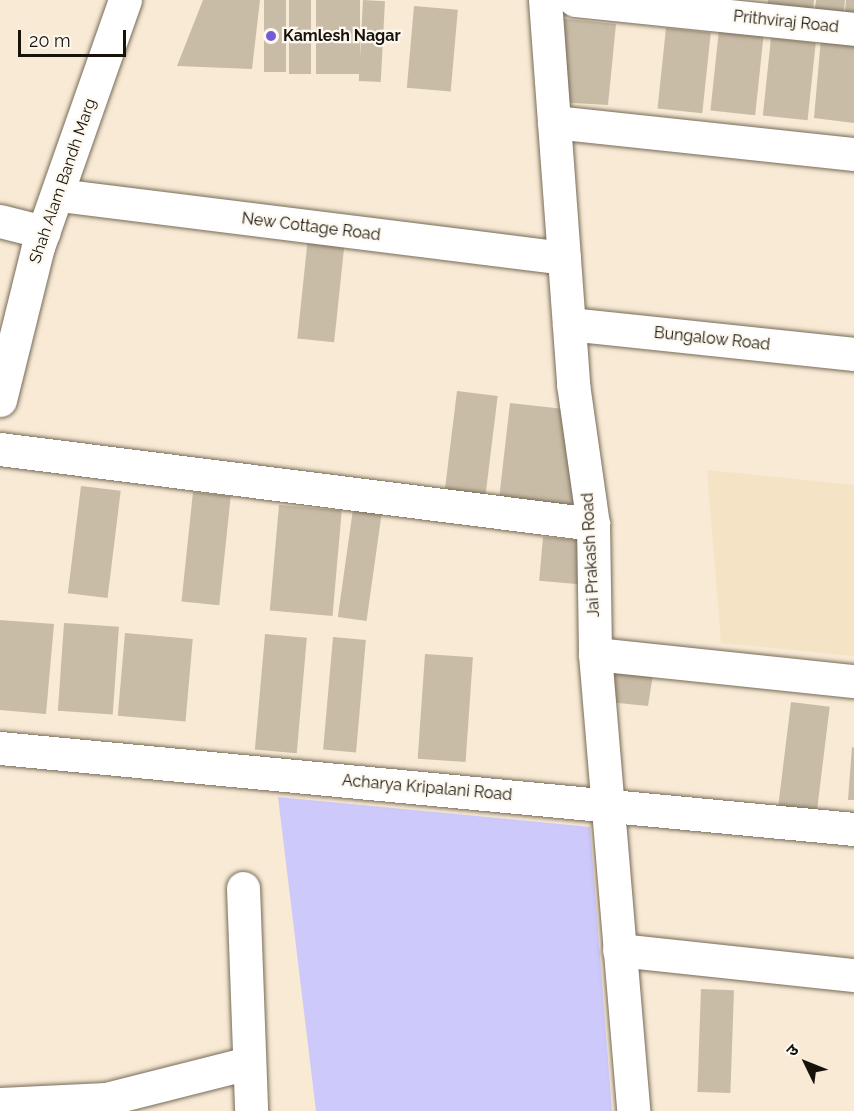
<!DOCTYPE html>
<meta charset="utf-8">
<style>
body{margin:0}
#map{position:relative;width:854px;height:1111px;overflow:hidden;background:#f8ead5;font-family:Raleway,"Noto Sans Devanagari",sans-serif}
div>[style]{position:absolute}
.built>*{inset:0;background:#f5e3c6}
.green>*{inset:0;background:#cec9fb}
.building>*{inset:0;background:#c9bca7;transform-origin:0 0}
.roads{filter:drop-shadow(0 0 2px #776b58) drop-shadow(0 0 2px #776b58)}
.minor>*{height:33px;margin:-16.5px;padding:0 16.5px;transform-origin:16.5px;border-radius:16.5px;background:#fff}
.dots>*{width:16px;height:16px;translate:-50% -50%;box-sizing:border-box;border:3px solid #fef9f0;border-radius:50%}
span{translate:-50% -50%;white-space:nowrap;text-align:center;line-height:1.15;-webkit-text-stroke:4.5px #fef9f0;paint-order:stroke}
.street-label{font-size:16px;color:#17130b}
.poi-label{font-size:16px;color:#17130b;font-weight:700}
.left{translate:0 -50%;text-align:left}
.north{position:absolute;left:776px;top:1033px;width:60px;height:60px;-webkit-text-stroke:4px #fef9f0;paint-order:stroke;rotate:313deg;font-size:16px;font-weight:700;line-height:24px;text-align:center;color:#17130b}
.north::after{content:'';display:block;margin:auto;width:21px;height:27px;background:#17130b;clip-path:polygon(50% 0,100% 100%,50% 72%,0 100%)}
.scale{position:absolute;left:18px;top:30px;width:108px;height:27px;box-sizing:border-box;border:3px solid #17130b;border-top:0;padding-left:8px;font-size:18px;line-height:21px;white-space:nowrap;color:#17130b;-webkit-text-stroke:4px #fef9f0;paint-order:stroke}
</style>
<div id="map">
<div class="built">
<div style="clip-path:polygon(707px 470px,854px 485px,854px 656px,721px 643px)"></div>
</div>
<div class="green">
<div style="clip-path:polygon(278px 797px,590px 827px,612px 1111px,316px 1111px)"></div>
</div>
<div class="building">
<div style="clip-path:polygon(203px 0,260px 0,252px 69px,177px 66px)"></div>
<div style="left:264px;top:0;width:22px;height:72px"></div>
<div style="left:289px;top:0;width:22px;height:74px"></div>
<div style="left:316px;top:0;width:44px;height:74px"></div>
<div style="left:363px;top:0;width:22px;height:81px;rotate:3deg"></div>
<div style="clip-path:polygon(768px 0,814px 0,812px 17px,767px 12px)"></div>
<div style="clip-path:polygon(816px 0,845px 0,843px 21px,814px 18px)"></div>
<div style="clip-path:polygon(846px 0,854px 0,854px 26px,844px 25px)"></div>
<div style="left:414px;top:6px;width:44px;height:82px;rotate:5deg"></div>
<div style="clip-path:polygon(548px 17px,616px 24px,608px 105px,556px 102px)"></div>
<div style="left:666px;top:28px;width:45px;height:81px;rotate:6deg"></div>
<div style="left:719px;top:29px;width:45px;height:82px;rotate:6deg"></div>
<div style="left:771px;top:38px;width:45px;height:78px;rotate:6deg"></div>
<div style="clip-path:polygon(821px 38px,854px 41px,854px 123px,814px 118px)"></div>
<div style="left:308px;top:237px;width:37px;height:102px;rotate:6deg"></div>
<div style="left:457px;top:391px;width:41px;height:104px;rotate:7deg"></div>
<div style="clip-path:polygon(510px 403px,564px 409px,579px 509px,499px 499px)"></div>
<div style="left:81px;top:486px;width:40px;height:108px;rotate:7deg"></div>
<div style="left:193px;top:492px;width:38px;height:110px;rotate:6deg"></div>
<div style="left:279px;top:505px;width:63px;height:106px;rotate:5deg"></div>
<div style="left:353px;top:509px;width:29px;height:109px;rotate:8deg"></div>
<div style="left:543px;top:537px;width:43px;height:44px;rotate:5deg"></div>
<div style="clip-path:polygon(0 620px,54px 624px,46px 714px,0 710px)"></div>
<div style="left:64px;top:623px;width:55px;height:88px;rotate:4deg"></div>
<div style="left:125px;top:633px;width:68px;height:83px;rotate:5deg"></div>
<div style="left:265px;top:634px;width:42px;height:116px;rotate:5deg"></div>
<div style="left:333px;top:637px;width:33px;height:113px;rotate:5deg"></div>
<div style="left:425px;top:654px;width:48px;height:105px;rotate:4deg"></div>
<div style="clip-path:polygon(604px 665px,654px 668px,648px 706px,608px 702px)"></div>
<div style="left:791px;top:702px;width:39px;height:105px;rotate:7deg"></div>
<div style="clip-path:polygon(852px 747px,854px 748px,854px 800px,848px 800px)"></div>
<div style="left:701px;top:989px;width:33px;height:103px;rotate:2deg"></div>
</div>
<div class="roads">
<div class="minor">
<div style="left:545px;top:0;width:385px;rotate:85.8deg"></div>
<div style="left:573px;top:384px;width:141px;rotate:81.9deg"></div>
<div style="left:593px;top:524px;width:130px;rotate:89.1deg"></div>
<div style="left:595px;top:654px;width:459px;rotate:85.2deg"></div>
<div style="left:575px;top:0;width:281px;rotate:5.9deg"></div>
<div style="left:554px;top:122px;width:302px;rotate:6.1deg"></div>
<div style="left:59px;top:195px;width:509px;rotate:7.11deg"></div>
<div style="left:0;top:221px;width:45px;rotate:14deg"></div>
<div style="left:569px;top:324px;width:287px;rotate:6deg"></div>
<div style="left:0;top:400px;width:158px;rotate:-76.1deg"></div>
<div style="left:38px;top:247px;width:262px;rotate:-70.6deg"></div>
<div style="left:0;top:449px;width:598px;rotate:7.21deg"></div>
<div style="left:595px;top:654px;width:260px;rotate:6deg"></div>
<div style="left:0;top:748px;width:858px;rotate:5.42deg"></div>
<div style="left:243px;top:888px;width:223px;rotate:87.9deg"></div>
<div style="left:619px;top:950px;width:236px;rotate:6.1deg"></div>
<div style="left:0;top:1104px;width:106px;rotate:-2.7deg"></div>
<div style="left:106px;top:1099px;width:146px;rotate:-14.2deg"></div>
</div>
</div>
<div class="dots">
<div style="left:271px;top:36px;background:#745ad4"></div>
</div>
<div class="street-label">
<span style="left:786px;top:22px;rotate:6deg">Prithviraj Road</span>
<span style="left:63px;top:181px;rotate:-71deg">Shah Alam Bandh Marg</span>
<span style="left:311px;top:227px;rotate:7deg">New Cottage Road</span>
<span style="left:712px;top:339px;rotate:6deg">Bungalow Road</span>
<span style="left:591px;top:555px;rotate:-93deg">Jai Prakash Road</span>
<span style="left:427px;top:788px;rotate:5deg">Acharya Kripalani Road</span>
</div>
<div class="poi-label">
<span class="left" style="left:283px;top:36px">Kamlesh Nagar</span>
</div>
<div class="north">उ</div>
<div class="scale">20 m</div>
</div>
